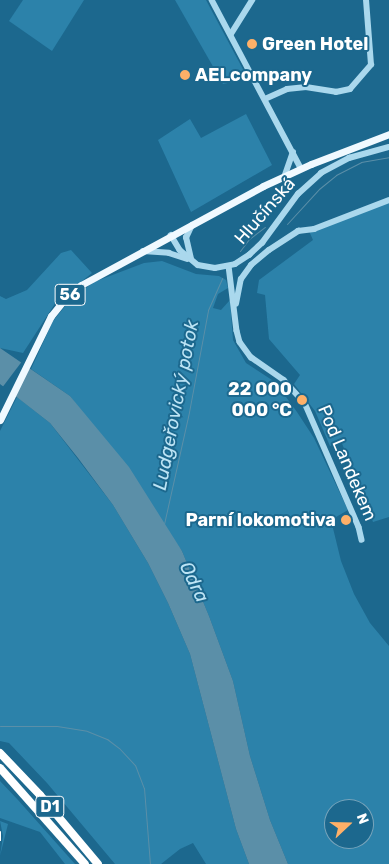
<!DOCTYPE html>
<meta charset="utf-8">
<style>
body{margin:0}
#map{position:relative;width:389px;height:864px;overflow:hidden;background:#1c688e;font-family:Rubik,sans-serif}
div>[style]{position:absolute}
.green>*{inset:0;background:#2c82aa}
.water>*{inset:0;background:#5b8fa8}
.pier>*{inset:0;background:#1c688e;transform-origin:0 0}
.stream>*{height:1px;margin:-0.5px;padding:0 0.5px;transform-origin:0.5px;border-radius:0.5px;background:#5b8fa8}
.minor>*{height:5.5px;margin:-2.75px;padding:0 2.75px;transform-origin:2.75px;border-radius:2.75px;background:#aad8ed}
.major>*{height:7px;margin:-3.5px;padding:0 3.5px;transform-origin:3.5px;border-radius:3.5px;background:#f0f9ff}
.highway>*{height:8px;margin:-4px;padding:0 4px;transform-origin:4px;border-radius:4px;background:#fff}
.tram>*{height:1px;margin:-0.5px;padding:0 0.5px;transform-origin:0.5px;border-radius:0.5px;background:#fff}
.dots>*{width:14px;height:14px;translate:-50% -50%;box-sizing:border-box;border:2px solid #1c688e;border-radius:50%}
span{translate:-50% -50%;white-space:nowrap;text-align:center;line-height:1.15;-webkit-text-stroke:4px #1c688e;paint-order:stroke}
.shield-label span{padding:1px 4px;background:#1c688e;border:1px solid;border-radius:4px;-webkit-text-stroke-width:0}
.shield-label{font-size:16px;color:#fff;font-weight:700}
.poi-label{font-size:18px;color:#fff;font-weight:700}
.left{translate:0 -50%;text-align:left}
.right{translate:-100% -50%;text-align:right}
.street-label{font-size:18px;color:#fff}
.water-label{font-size:19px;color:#bde4f5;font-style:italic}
.north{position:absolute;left:324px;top:799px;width:50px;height:50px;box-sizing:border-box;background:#1c688e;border:1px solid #77a4bb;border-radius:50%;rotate:69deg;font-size:14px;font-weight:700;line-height:20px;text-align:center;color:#fff}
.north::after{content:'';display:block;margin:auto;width:18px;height:22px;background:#feb068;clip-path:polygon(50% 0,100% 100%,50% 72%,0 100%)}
</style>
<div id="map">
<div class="green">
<div style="clip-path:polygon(23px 0,84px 0,52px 51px,9px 21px)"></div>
<div style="clip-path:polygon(175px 0,206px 0,246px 75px,237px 81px,223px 84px)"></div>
<div style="clip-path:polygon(246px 114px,272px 165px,191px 212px,158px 140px,190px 119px,201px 138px)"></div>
<div style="clip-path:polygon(389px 202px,389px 517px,373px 522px,341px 441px,330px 446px,315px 411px,294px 384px,300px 375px,269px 339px,265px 295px,257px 293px,259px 280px,313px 240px,309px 231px)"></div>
<div style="clip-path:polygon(71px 250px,92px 273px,56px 302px,23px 353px,0 348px,0 296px,6px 299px,27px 290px,61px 253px)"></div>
<div style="clip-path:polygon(evenodd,162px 261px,196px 274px,219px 276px,226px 280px,228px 288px,218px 294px,213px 308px,221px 310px,230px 300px,233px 340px,246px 363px,275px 382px,297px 412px,314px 438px,348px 510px,331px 520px,341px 561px,354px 594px,370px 623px,389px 646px,389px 864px,288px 864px,270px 820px,250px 756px,233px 681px,209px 616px,182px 551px,70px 396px,31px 369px,53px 321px,71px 299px,94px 282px,144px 263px,162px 261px,334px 809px,364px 809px,364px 839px,334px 839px,334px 809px)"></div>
<div style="clip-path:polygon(17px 397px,50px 423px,113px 505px,148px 563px,168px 603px,190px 654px,236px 829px,249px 864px,206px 864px,193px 843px,180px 849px,161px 864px,115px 864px,47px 783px,9px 743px,0 741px,0 431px)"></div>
<div style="clip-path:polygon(0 781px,18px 800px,75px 864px,65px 864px,40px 832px,0 818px)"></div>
<div style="clip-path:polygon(0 821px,8px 824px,0 856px,3px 836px)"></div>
</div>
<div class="water">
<div style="clip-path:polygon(0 348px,70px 396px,129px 467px,182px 551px,209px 616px,233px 681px,250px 756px,270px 820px,288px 864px,249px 864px,236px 829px,190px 654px,168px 603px,148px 563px,113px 505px,78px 458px,50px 423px,0 384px)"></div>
</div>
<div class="pier">
<div style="left:23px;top:360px;width:10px;height:36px;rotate:37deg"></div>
</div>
<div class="stream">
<div style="left:287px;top:224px;width:47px;rotate:-47.6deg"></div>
<div style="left:319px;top:189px;width:22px;rotate:-39deg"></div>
<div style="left:336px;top:175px;width:28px;rotate:-27deg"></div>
<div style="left:361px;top:162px;width:28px;rotate:-10deg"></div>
<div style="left:240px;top:251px;width:15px;rotate:-53deg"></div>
<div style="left:249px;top:239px;width:20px;rotate:-37deg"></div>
<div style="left:164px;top:524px;width:115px;rotate:-77.4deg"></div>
<div style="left:189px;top:412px;width:104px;rotate:-79.4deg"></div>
<div style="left:208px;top:310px;width:35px;rotate:-66deg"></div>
<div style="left:0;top:726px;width:57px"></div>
<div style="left:57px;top:726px;width:30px;rotate:9deg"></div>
<div style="left:87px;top:731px;width:22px;rotate:22deg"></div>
<div style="left:107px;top:739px;width:15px;rotate:37deg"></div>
<div style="left:119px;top:748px;width:23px;rotate:47deg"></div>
<div style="left:135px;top:765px;width:25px;rotate:69deg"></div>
<div style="left:144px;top:788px;width:76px;rotate:85.5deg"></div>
</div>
<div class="minor">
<div style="left:212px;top:0;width:190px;rotate:62.1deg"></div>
<div style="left:231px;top:34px;width:40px;rotate:-58deg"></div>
<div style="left:265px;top:99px;width:24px;rotate:-24deg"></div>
<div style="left:287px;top:89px;width:19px;rotate:-6deg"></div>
<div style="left:306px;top:87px;width:30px;rotate:9deg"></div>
<div style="left:336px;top:92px;width:14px;rotate:-12deg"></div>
<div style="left:350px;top:89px;width:32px;rotate:-49deg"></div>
<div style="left:371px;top:65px;width:65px;rotate:-94.4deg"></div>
<div style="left:285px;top:175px;width:24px;rotate:-71deg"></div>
<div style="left:171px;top:235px;width:17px;rotate:59deg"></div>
<div style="left:180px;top:250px;width:23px;rotate:40deg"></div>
<div style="left:198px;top:265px;width:17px;rotate:10deg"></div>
<div style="left:215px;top:268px;width:20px;rotate:-11deg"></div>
<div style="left:235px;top:264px;width:17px;rotate:-33deg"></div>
<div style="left:249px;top:255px;width:18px;rotate:-43deg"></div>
<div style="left:262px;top:243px;width:61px;rotate:-53.7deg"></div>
<div style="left:298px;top:194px;width:31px;rotate:-42deg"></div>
<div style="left:321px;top:173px;width:32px;rotate:-28deg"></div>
<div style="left:349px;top:158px;width:41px;rotate:-15.4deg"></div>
<div style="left:143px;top:251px;width:26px;rotate:4deg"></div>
<div style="left:169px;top:253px;width:19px;rotate:18deg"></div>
<div style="left:191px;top:259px;width:22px;rotate:-103deg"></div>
<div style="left:186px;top:238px;width:14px;rotate:-65deg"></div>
<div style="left:229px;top:266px;width:65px;rotate:83deg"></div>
<div style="left:237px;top:331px;width:11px;rotate:75deg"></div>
<div style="left:240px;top:342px;width:19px;rotate:54deg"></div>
<div style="left:251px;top:357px;width:40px;rotate:34.9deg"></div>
<div style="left:284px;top:380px;width:31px;rotate:48deg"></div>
<div style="left:305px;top:403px;width:135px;rotate:66.5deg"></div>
<div style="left:359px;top:527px;width:13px;rotate:77deg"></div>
<div style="left:236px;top:304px;width:25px;rotate:-79deg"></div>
<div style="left:241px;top:279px;width:17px;rotate:-54deg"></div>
<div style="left:251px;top:265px;width:23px;rotate:-40deg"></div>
<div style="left:269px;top:250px;width:35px;rotate:-33deg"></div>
<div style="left:298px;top:231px;width:16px;rotate:-7deg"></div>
<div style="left:314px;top:229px;width:80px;rotate:-21.1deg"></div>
</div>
<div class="major">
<div style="left:0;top:420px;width:116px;rotate:-63.9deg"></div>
<div style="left:51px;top:316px;width:22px;rotate:-51deg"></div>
<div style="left:65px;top:299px;width:21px;rotate:-41deg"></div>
<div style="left:81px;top:285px;width:207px;rotate:-28.5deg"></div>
<div style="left:263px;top:186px;width:53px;rotate:-24.6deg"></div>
<div style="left:311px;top:164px;width:84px;rotate:-21deg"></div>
</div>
<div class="highway">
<div style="left:0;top:753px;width:58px;rotate:46.4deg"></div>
<div style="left:40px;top:795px;width:90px;rotate:50deg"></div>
<div style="left:0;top:768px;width:128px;rotate:48.5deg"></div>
</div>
<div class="tram">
<div style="left:0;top:831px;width:9px;rotate:90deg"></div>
</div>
<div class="dots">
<div style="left:252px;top:44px;background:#feb068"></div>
<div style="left:185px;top:75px;background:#feb068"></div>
<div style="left:302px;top:400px;background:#feb068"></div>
<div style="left:346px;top:520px;background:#feb068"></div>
</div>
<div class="shield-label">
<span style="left:70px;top:295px">56</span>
<span style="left:50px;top:807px">D1</span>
</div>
<div class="poi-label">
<span class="left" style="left:262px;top:44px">Green Hotel</span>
<span class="left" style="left:195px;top:75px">AELcompany</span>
<span class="right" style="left:292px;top:400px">22 000<br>000 °C</span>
<span class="right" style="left:336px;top:520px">Parní lokomotiva</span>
</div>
<div class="street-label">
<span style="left:265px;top:211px;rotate:-49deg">Hlučínská</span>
<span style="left:347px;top:463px;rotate:67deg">Pod Landekem</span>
</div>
<div class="water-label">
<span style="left:176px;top:405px;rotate:-79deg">Ludgeřovický potok</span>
<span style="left:194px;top:582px;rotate:64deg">Odra</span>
</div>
<div class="north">N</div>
</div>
